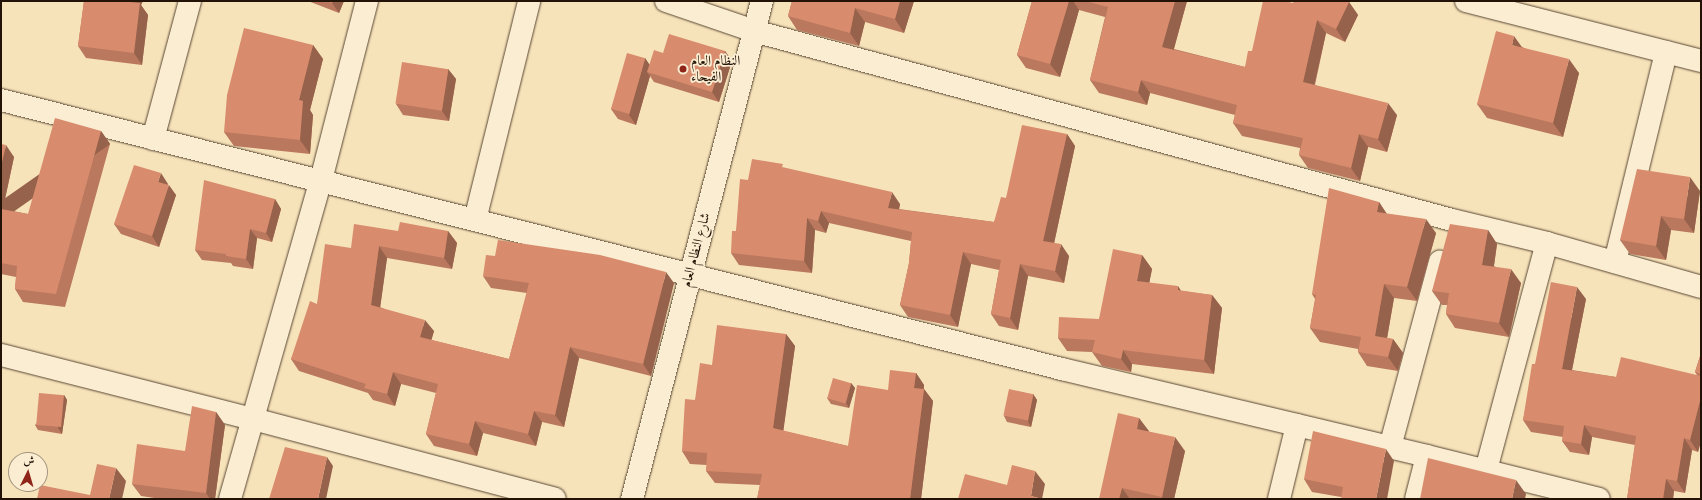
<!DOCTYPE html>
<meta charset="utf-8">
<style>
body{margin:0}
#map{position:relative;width:1702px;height:500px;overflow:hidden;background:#f7e3ba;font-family:"IM FELL DW Pica",Amiri,serif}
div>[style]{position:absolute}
.roads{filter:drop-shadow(0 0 1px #584633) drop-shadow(0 0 1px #584633)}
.street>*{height:22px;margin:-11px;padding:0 11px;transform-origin:11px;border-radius:11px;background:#faedd2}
.secondary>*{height:22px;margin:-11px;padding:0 11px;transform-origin:11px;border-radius:11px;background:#faedd2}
.wall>*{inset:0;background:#ba785e}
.shaded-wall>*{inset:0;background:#97624c;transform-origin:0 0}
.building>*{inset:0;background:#d88c6d;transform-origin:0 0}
.dots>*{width:11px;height:11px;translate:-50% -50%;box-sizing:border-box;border:2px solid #faedd2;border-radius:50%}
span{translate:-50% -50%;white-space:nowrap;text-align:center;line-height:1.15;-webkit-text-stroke:3.5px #faedd2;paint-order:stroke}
.poi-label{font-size:14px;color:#231206}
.left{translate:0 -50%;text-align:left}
.street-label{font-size:14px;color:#231206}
.frame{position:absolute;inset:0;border:2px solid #231206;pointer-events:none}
.north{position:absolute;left:8px;top:452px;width:40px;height:40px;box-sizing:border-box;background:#faedd2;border:1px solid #a49580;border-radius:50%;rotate:5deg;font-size:11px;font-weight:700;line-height:16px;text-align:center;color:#231206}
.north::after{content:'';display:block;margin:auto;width:14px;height:18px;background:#8f2418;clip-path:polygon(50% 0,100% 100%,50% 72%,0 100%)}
</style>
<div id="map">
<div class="roads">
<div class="street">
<div style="left:666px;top:1px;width:93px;rotate:18.8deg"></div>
<div style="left:754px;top:31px;width:723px;rotate:15.15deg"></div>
<div style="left:1452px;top:220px;width:98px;rotate:13.6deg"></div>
<div style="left:1547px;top:243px;width:160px;rotate:15.9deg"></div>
<div style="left:1466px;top:1px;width:243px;rotate:14.3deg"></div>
<div style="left:1px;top:100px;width:1095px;rotate:14.23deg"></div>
<div style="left:1062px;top:369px;width:375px;rotate:13.4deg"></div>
<div style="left:1427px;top:456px;width:177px;rotate:14deg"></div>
<div style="left:153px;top:139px;width:143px;rotate:-75deg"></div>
<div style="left:475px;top:220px;width:226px;rotate:-76.1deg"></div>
<div style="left:1615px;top:262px;width:216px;rotate:-76.3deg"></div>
<div style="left:1px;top:355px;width:260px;rotate:14.3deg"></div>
<div style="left:253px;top:419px;width:312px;rotate:14.8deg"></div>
<div style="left:1390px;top:447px;width:192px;rotate:-74.9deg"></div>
<div style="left:1486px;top:470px;width:235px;rotate:-75deg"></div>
<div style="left:230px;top:499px;width:332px;rotate:-74.1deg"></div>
<div style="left:321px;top:180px;width:185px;rotate:-75.6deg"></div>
<div style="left:1279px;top:499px;width:76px;rotate:-76.3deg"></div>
<div style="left:1416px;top:499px;width:44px;rotate:-75.7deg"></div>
</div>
<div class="secondary">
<div style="left:632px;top:499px;width:515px;rotate:-75.37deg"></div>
</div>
</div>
<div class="wall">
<div style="clip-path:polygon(84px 1px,143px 1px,141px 5px,148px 15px,142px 65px,86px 58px,78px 46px)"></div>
<div style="clip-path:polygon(308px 1px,344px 1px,339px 13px)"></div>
<div style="clip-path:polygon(792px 1px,914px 1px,904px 33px,865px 22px,859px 46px,797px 30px,788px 16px)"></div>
<div style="clip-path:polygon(1032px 1px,1187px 1px,1174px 49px,1245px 67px,1252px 51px,1293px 3px,1349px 2px,1358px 15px,1345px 42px,1326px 33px,1315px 85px,1397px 115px,1387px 152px,1368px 147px,1360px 181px,1308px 168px,1299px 155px,1300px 148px,1242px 136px,1233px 123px,1235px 115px,1150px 93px,1147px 105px,1099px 93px,1090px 80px,1105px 17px,1079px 10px,1060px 77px,1026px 68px,1017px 55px)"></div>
<div style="clip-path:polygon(313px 45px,323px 59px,310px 110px,313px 115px,310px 154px,234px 146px,224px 132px)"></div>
<div style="clip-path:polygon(1522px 47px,1579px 73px,1563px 137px,1487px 118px,1477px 104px)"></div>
<div style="clip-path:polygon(725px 51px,732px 61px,719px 102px,654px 82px,650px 76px,636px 125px,618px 119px,611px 109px,645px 58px,649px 65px,663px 53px)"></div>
<div style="clip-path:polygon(448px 69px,456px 79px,449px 121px,403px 115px,396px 104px)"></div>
<div style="clip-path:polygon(101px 131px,110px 144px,65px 307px,23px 302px,15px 289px,16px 277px,1px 274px,1px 144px,14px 157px,3px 209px,28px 214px)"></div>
<div style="clip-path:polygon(1067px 134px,1075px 146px,1054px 243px,1069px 256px,1064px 283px,1028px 276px,1018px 330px,999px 326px,991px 314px,999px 270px,971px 264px,958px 327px,908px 317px,900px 305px,909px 263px,911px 241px,829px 223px,826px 233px,815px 230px,812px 273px,739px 265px,731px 253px,748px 180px,785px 168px,900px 204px,899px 209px,994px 222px,1006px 198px)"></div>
<div style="clip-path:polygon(168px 184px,167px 185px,176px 195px,159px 247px,121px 234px,114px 224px)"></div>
<div style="clip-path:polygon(1700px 191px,1694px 233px,1671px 230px,1666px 260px,1630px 254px,1620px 240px)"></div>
<div style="clip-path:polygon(275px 199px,281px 209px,272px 242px,257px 238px,253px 269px,233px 266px,231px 263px,202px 260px,195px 250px)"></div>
<div style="clip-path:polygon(1379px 202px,1387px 214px,1436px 233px,1417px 301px,1394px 298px,1387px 338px,1393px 339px,1403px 353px,1398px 371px,1367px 366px,1358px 352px,1358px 349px,1320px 342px,1310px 328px,1315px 299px,1312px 294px)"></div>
<div style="clip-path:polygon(1488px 230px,1497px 244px,1494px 266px,1521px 283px,1509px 337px,1455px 328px,1446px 314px,1447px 305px,1442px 305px,1432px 291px)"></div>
<div style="clip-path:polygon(398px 231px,448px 231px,457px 243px,452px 269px,387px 258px,380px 307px,434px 331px,431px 340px,509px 359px,527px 293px,491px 288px,483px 276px,674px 283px,651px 376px,579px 358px,564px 427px,542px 422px,536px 446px,483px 433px,477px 456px,434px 446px,426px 434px,436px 393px,401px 384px,395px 406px,373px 400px,368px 393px,299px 371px,291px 359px,317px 304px,351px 248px)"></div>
<div style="clip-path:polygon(1142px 255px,1152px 269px,1149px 283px,1181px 291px,1212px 295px,1222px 308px,1214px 374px,1132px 364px,1131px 372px,1102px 366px,1092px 352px,1067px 351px,1058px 338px,1099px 319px)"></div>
<div style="clip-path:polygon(1586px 299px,1572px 370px,1616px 377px,1697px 375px,1695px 372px,1701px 353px,1701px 441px,1698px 452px,1692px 450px,1685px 493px,1674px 491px,1673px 499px,1627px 499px,1635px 445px,1592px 437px,1589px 455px,1570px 452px,1562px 441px,1563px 437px,1531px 432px,1523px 420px,1535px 364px)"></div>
<div style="clip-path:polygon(786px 334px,795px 346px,783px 431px,848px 446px,888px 390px,916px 373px,924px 385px,924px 389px,933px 401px,921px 499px,757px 499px,760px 485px,715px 483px,706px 471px,707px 465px,690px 464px,682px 451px,695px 400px,712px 365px)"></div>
<div style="clip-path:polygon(851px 383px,855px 388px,849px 408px,831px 404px,827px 398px)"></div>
<div style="clip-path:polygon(1033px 394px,1037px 400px,1031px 427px,1007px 422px,1004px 416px)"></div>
<div style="clip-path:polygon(64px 395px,67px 400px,62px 434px,38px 430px,35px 425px)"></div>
<div style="clip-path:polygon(216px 412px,225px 425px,215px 499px,161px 499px,141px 496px,132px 484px,185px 451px)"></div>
<div style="clip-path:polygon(1139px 418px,1148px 432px,1185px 451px,1174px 499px,1099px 499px)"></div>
<div style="clip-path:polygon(1394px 461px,1341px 497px,1312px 492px,1304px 479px)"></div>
</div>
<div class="shaded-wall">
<div style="clip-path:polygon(130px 1px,143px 1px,141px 5px,148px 15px,142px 65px,134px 53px)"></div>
<div style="clip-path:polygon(333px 1px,344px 1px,339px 13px,332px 3px)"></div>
<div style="clip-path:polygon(900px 1px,914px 1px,904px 33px,895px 19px)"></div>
<div style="clip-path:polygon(1069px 1px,1073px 1px,1079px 10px,1060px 77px,1050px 64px)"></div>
<div style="clip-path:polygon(1175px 1px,1187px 1px,1171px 59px,1162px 47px)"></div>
<div style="clip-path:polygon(1349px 2px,1358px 15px,1345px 42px,1336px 29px)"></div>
<div style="clip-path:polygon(855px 8px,865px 22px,859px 46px,850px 33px)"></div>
<div style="clip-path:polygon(1317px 20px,1326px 33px,1312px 95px,1303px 82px)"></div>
<div style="clip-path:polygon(1514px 36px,1524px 50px,1512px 45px)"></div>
<div style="clip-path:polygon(313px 45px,323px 59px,310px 110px,313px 115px,310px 154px,300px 140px,299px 100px)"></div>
<div style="clip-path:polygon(725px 51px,732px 61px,719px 102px,712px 92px)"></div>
<div style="clip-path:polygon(645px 58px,652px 68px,647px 72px,650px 76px,636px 125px,629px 115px)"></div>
<div style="clip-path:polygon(1569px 59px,1579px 73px,1563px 137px,1553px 123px)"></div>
<div style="clip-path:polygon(448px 69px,456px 79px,449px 121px,442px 111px)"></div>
<div style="clip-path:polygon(1141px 80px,1150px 93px,1147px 105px,1138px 92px)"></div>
<div style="clip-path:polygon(1388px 103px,1397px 115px,1387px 152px,1378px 139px)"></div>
<div style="left:101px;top:131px;width:16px;height:169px;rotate:55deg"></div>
<div style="clip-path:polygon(1067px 134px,1075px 146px,1052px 253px,1043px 241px)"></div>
<div style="clip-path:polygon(1359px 134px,1368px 147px,1360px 181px,1351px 168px)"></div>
<div style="clip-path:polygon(6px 145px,14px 157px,1px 217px,1px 166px)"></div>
<div style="clip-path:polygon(161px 173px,168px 184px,165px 192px,158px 182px)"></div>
<div style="clip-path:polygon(1690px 177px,1700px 191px,1694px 233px,1684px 219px)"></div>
<div style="clip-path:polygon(169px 185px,176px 195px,159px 247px,152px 236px)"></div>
<div style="clip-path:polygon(892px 192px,900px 204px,897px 220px,888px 208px)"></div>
<div style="clip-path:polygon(275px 199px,281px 209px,272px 242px,266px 233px)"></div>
<div style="clip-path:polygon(1379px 202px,1388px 216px,1377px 212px)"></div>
<div style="clip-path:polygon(821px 211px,829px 223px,826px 233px,818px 221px)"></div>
<div style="clip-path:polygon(1661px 216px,1671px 230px,1666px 260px,1656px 246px)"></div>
<div style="clip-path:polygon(807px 218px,815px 230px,812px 273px,804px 261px)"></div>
<div style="clip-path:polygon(1426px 219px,1436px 233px,1417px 301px,1407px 287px)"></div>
<div style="clip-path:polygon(250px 229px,257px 238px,253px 269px,246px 259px)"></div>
<div style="clip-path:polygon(1488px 230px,1497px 244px,1492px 279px,1482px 265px)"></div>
<div style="clip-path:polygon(448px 231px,457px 243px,452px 269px,444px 258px)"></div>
<div style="clip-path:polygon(1061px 244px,1069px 256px,1064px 283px,1055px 271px)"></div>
<div style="clip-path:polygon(379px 246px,387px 258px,379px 316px,371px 305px)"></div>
<div style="clip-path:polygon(963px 252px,971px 264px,958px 327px,950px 315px)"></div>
<div style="clip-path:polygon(1142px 255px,1152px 269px,1147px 295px,1137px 281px)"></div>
<div style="clip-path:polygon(1020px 264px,1028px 276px,1018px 330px,1010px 318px)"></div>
<div style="clip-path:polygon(1511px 269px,1521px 283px,1509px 337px,1499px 323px)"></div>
<div style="clip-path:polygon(666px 272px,674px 283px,651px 376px,643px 364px)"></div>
<div style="clip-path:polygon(1384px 284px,1394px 298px,1385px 350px,1375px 336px)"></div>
<div style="clip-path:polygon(1178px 286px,1187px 300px,1178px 290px)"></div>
<div style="clip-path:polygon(1577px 287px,1586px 299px,1570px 380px,1562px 369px)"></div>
<div style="clip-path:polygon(1212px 295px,1222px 308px,1214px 374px,1204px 360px)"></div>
<div style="clip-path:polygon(425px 320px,434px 331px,429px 349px,420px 337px)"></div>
<div style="clip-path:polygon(786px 334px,795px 346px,782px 441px,773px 428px)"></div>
<div style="clip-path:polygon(1393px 339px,1403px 353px,1398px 371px,1388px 357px)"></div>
<div style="clip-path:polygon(570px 347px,579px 358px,564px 427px,555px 415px)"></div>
<div style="clip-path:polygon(1123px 350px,1132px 364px,1131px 372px,1121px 359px)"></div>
<div style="clip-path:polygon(393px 372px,401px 384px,395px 406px,387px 394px)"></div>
<div style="clip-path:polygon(916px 373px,924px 385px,922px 400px,914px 388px)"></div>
<div style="clip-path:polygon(851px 383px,855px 388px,849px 408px,846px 403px)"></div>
<div style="clip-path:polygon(924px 389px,933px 401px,921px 499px,910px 499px)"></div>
<div style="clip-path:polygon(1033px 394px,1037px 400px,1031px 427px,1028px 422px)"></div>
<div style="clip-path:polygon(64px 395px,67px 400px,62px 434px,58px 428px)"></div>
<div style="clip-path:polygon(1701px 397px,1701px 441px,1698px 452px,1690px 440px)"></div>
<div style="clip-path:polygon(534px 411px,542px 422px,536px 446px,528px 434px)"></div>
<div style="clip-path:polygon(216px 412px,225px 425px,215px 499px,210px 499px,206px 493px)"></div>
<div style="clip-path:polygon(1139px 418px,1149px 431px,1146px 442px,1137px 429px)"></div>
<div style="clip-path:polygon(475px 421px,483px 433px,477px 456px,469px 444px)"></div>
<div style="clip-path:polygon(1584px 425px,1592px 437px,1589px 455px,1581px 444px)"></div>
<div style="clip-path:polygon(1175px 437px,1185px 451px,1174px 499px,1163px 499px,1162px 497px)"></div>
<div style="clip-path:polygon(1684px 438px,1692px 450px,1685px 493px,1677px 481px)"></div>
<div style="clip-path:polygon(1386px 449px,1394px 461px,1387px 499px,1376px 499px)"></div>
<div style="clip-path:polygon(327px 457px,333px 466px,326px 499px,318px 499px)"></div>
<div style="clip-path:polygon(116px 468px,126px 481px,122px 499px,109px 499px)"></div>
<div style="clip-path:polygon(1035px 471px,1045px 484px,1042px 499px,1031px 496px)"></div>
<div style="clip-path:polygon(1666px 479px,1674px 491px,1673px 499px,1663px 499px)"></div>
<div style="clip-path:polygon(1516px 480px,1526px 494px,1525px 499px,1512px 499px)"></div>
<div style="clip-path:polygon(1122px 488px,1130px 499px,1119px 499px)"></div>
</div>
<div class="building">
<div style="clip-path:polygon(84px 1px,130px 1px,130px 2px,140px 3px,134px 53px,78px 46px)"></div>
<div style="clip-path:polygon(326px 1px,333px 1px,332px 3px)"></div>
<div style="clip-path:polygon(792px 1px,900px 1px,895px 19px,855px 8px,850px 33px,788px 16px)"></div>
<div style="clip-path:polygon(1032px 1px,1069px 1px,1050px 64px,1017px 55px)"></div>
<div style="clip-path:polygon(1085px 1px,1175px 1px,1162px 47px,1245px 67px,1248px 51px,1252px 51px,1263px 1px,1284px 1px,1293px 3px,1294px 1px,1346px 1px,1349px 2px,1336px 29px,1317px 20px,1303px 82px,1388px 103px,1378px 139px,1359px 134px,1351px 168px,1299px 155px,1303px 138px,1233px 123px,1237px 105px,1141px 80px,1138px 92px,1090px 80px,1108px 7px)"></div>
<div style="clip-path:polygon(244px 28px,313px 45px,299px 100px,303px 101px,300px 140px,224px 132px,227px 95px)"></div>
<div style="clip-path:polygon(1496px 31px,1514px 36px,1512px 45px,1569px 59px,1553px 123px,1477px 104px)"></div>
<div style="clip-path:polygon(669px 34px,725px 51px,712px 92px,647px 72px,654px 50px,663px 53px)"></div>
<div style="left:627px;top:53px;width:19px;height:58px;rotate:16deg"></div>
<div style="left:402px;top:62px;width:47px;height:42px;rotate:9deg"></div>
<div style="clip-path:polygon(55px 118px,101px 131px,56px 294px,15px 289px,17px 266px,1px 263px,1px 209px,28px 214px)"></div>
<div style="clip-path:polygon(1022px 125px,1067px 134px,1043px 241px,1061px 244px,1055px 271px,1020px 264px,1010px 318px,991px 314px,1001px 260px,963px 252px,950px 315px,900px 305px,909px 263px,912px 232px,821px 211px,818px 221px,807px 218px,804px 261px,731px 253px,732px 231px,736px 231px,740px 179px,748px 180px,752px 159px,783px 164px,782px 167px,892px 192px,888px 208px,994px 222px,1001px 197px,1006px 198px)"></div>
<div style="clip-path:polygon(1px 144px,6px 145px,1px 166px)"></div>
<div style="clip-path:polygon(134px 165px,161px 173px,158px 182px,169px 185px,152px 236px,114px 224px)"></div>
<div style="clip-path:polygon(1637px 169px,1690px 177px,1684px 219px,1661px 216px,1656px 246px,1620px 240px)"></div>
<div style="clip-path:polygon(204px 180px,275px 199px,266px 233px,250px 229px,246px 259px,226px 256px,226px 254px,195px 250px)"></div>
<div style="clip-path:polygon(1329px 188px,1379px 202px,1377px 212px,1426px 219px,1407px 287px,1384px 284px,1375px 336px,1393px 339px,1388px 357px,1358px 352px,1361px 337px,1310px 328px,1316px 295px,1312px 294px)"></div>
<div style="clip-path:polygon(400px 222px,448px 231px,444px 258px,379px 246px,371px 305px,425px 320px,420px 337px,509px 359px,529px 283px,483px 276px,486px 255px,495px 256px,498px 240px,600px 255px,666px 272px,643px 364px,570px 347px,555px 415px,534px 411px,528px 434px,475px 421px,469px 444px,426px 434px,438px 384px,393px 372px,387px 394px,364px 388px,366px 384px,291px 359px,310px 301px,317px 304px,325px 244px,351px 248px,354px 224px,398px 231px)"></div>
<div style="clip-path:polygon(1450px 224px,1488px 230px,1482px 265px,1511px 269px,1499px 323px,1446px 314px,1449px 293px,1432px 291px)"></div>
<div style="clip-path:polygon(1113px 249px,1142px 255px,1137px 281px,1178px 286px,1178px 290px,1212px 295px,1204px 360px,1123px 350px,1121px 359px,1092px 352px,1095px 340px,1058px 338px,1059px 317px,1099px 319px)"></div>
<div style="clip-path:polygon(1551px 282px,1577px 287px,1562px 369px,1616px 377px,1621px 357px,1701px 376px,1701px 397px,1690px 440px,1684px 438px,1677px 481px,1666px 479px,1663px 499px,1627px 499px,1636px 436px,1584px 425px,1581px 444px,1562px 441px,1564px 426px,1523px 420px,1532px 364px,1535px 364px)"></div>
<div style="clip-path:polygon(717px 325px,786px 334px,773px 428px,848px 446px,857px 385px,888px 390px,890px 370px,916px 373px,914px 388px,924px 389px,910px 499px,757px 499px,762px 474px,706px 471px,707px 453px,682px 451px,685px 399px,695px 400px,700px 363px,712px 365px)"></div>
<div style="clip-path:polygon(1701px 353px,1701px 374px,1695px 372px)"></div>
<div style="left:833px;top:378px;width:19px;height:21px;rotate:16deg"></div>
<div style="left:1009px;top:389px;width:25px;height:27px;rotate:12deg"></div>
<div style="left:39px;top:393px;width:25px;height:32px;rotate:5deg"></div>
<div style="clip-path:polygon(192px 406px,216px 412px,206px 493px,132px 484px,137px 444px,185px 451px)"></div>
<div style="clip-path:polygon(1118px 413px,1139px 418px,1137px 429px,1175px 437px,1162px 497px,1122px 488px,1119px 499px,1099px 499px)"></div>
<div style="clip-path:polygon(1313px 431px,1386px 449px,1376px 499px,1341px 499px,1343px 487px,1304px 479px)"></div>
<div style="clip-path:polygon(285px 447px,327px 457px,318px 499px,308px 499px,300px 498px,300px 499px,269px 499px)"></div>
<div style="clip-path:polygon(1428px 458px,1516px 480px,1512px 499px,1420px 499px)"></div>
<div style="clip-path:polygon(97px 464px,116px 468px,109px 499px,37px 499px,40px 485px,90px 495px)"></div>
<div style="clip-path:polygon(1012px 465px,1035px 471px,1031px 496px,1042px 499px,958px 499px,965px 474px,1007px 485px)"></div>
</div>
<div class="dots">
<div style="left:683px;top:69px;background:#8f2418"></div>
</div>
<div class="poi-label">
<span class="left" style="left:691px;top:69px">النظام العام<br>الفيحاء</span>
</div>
<div class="street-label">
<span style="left:696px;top:250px;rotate:-75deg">شارع النظام العام</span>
</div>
<div class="frame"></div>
<div class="north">ش</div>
</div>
